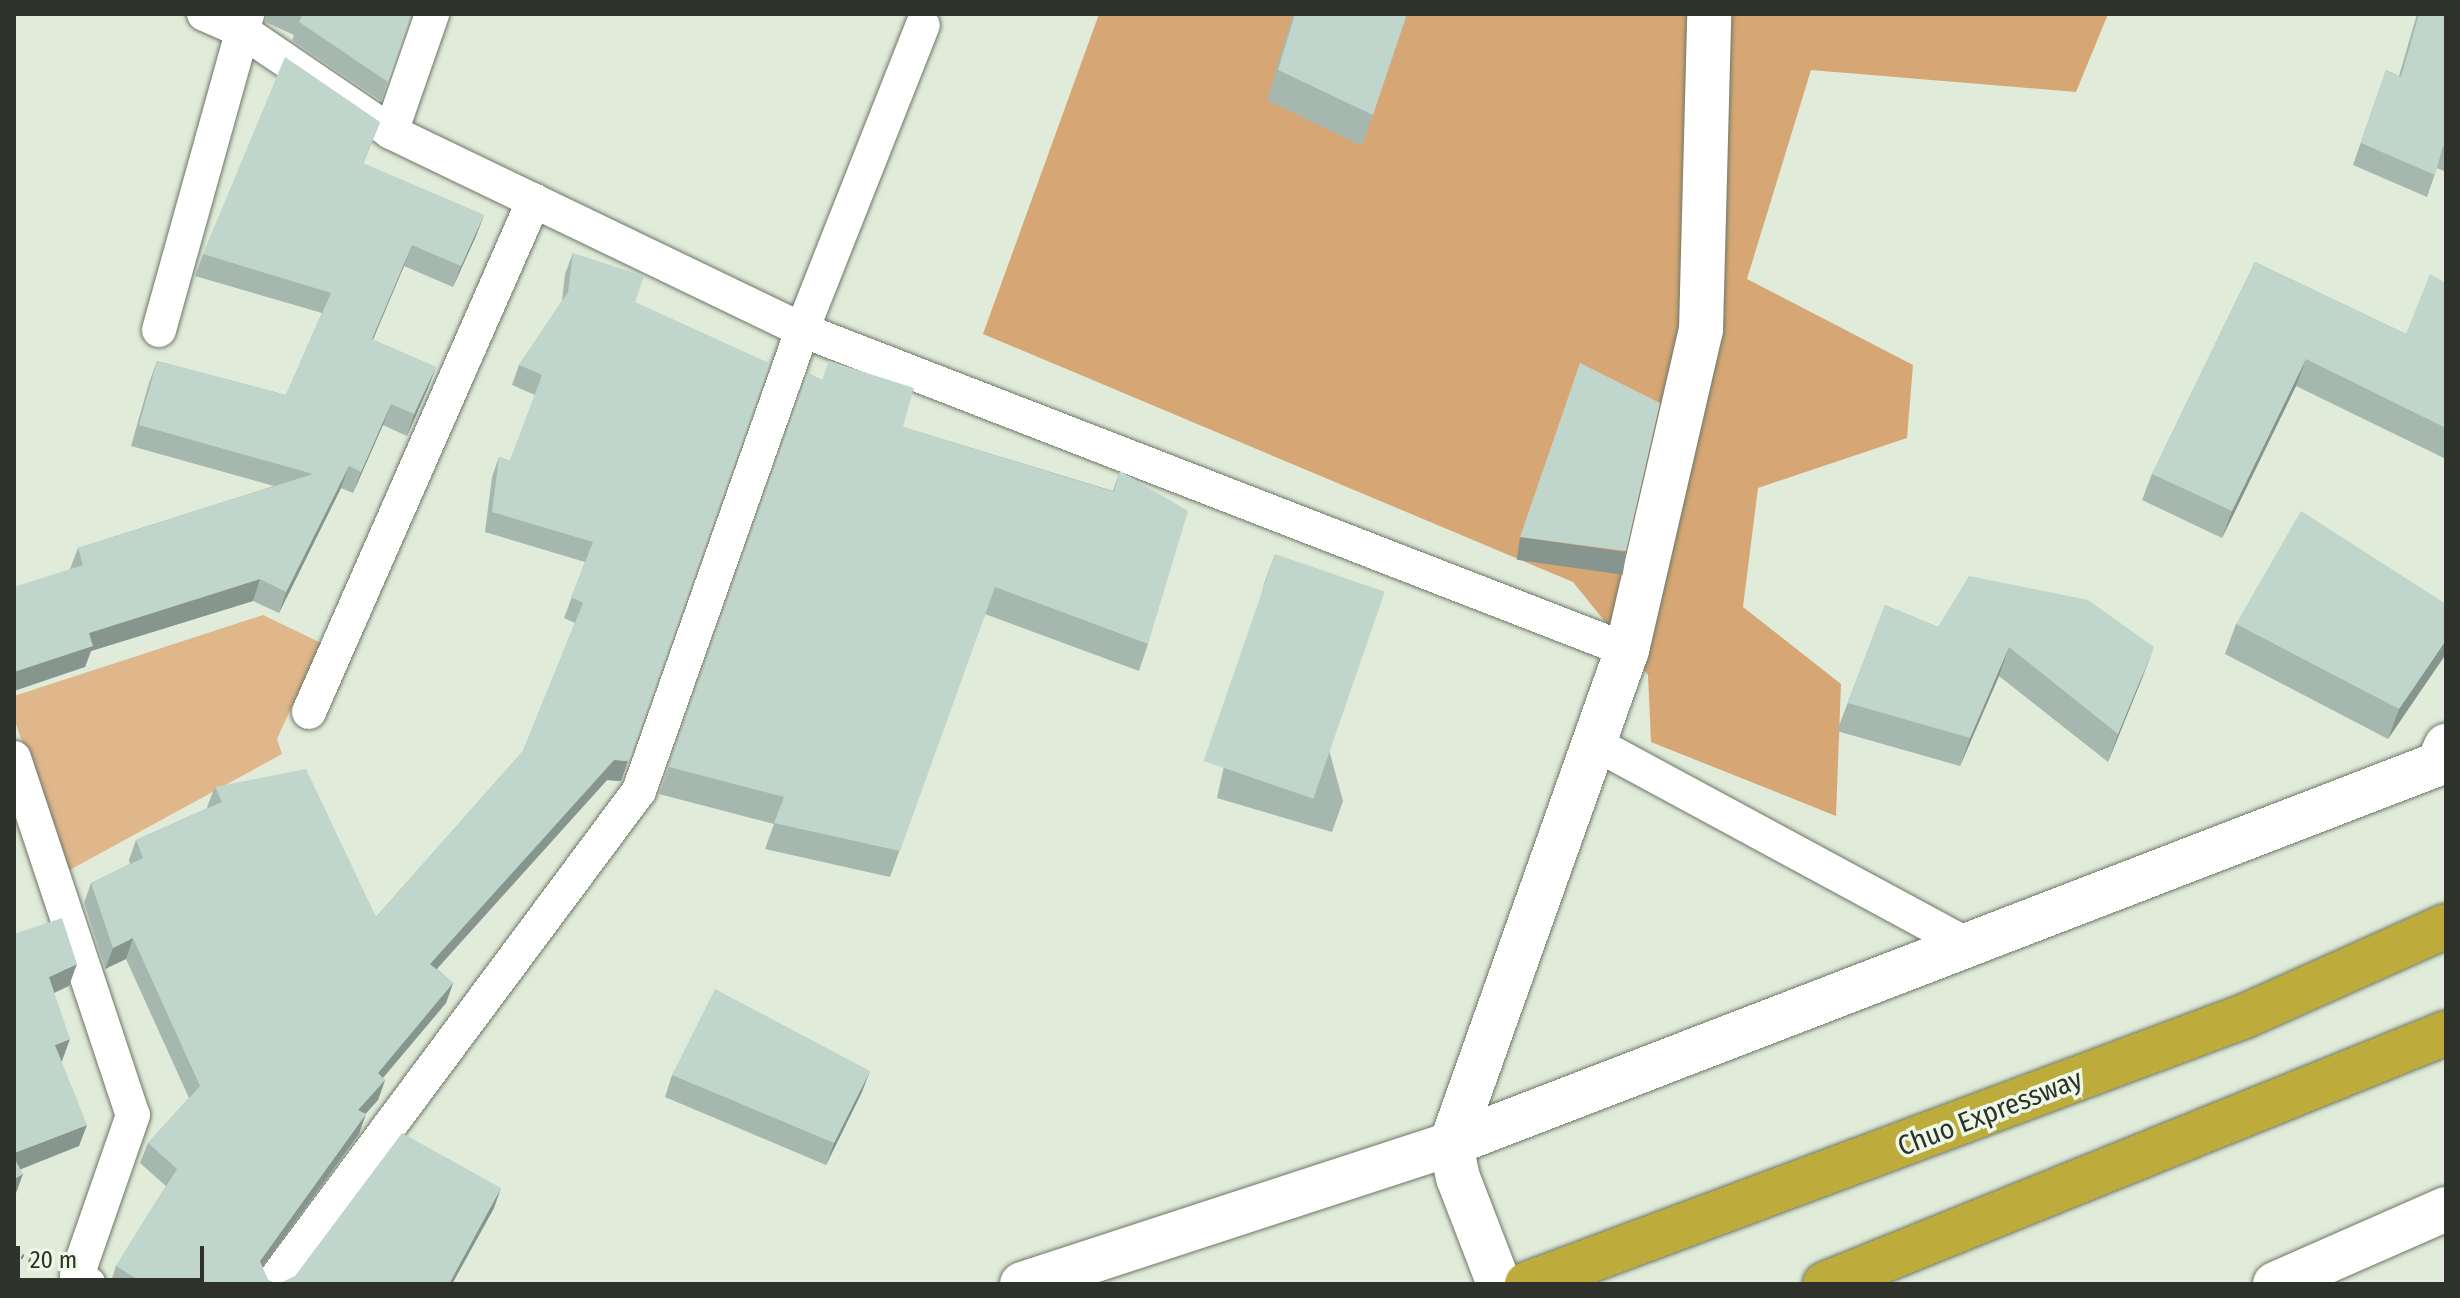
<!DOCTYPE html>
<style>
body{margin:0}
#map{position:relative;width:2460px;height:1298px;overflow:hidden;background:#e0ebd9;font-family:"Fira Sans Condensed",sans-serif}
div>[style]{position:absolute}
.green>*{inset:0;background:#dfb78b}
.forest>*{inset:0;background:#d6a774}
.path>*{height:5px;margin-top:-2.5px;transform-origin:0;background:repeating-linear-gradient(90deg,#8a9185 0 2px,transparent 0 8px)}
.roads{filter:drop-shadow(0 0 2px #6d7767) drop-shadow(0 0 2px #6d7767)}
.lane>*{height:34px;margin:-17px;padding:0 17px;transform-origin:17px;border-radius:17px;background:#fff}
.street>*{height:44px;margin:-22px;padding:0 22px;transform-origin:22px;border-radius:22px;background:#fff}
.highway>*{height:44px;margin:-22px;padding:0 22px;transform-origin:22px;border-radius:22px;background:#bdac3b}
.wall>*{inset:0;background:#a5b7af}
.shaded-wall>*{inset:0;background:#86958e;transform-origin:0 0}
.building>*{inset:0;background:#c0d5cb;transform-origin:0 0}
span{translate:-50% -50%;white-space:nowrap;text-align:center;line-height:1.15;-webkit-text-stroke:7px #edf8e6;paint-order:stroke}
.street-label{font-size:28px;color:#2e322b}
.frame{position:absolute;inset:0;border:16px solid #2e322b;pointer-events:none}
.scale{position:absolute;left:16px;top:1246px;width:188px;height:36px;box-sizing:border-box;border:4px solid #2e322b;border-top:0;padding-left:10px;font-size:24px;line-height:28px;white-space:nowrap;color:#2e322b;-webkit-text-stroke:6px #edf8e6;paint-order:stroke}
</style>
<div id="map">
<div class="green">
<div style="clip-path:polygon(263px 615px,321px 643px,277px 739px,282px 754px,66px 872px,14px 718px,14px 696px)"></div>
</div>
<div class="forest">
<div style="clip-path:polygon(1099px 14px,2108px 14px,2076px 92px,1811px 70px,1747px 279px,1913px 365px,1907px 438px,1758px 488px,1743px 607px,1841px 684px,1836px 816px,1651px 742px,1648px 675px,1573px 582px,983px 334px)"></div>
</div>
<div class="path">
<div style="left:14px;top:1253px;width:19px;rotate:21deg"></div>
</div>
<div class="roads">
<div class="lane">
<div style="left:204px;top:14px;width:40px;rotate:23.4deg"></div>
<div style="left:241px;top:30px;width:181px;rotate:34.2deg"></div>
<div style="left:391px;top:132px;width:456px;rotate:25.7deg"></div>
<div style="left:802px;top:330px;width:885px;rotate:21.2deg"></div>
<div style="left:391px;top:132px;width:125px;rotate:-70.8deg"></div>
<div style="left:159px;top:330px;width:328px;rotate:-74.4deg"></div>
<div style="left:309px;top:712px;width:559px;rotate:-66.28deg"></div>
<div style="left:1594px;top:743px;width:424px;rotate:28.4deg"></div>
<div style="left:14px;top:758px;width:376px;rotate:71.6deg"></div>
<div style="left:133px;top:1115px;width:170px;rotate:109.2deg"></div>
<div style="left:77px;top:1276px;width:14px;rotate:34deg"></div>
<div style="left:272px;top:1284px;width:615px;rotate:-53.34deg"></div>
<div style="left:639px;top:791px;width:489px;rotate:-70.5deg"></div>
<div style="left:802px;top:330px;width:328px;rotate:-68.4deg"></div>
</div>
<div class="street">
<div style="left:1022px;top:1284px;width:451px;rotate:-18.1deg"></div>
<div style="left:1451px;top:1144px;width:1058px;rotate:-21.06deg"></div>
<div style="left:2438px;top:764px;width:20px;rotate:-66deg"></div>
<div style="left:1499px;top:1284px;width:114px;rotate:-111.1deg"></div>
<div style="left:1458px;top:1178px;width:35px;rotate:-102deg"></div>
<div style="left:1451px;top:1144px;width:524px;rotate:-70.39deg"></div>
<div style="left:1627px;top:650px;width:328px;rotate:-77deg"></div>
<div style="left:1701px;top:330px;width:316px;rotate:-88.5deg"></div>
<div style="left:2275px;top:1284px;width:187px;rotate:-23.7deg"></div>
</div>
<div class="highway">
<div style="left:1527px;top:1284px;width:766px;rotate:-20.47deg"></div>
<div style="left:2245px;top:1016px;width:220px;rotate:-24.1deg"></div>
<div style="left:1825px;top:1284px;width:670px;rotate:-22.01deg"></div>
</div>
</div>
<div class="wall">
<div style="clip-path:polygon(266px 14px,411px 14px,381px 101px,292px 41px,294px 35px,265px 22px)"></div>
<div style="clip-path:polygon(1293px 14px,1407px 14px,1362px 146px,1267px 100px)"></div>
<div style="clip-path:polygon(2417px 14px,2446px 14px,2446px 172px,2437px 168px,2427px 197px,2353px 165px,2386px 70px,2399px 76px)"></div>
<div style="clip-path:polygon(380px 122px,363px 164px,484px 215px,476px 236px,453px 287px,404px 266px,373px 340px,436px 367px,428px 388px,407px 436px,383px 425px,353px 493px,341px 488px,279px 613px,253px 601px,91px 651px,85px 667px,70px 569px,78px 548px,274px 486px,131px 446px,149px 383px,157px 361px,286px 395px,322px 313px,195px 276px,203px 254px)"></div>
<div style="clip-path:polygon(573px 253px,635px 302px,621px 781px,607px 780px,437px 969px,453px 983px,446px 1003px,383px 1078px,385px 1080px,378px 1100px,365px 1114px,359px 1134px,262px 1267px,268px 1280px,278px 1284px,494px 1208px,452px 1284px,110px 1284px,116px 1266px,166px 1186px,140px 1163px,148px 1143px,189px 1098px,126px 959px,105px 969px,84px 903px,91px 883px,130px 864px,129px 860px,136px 840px,208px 808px,207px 807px,215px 787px,376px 917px,523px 751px,575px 623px,564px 618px,585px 562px,485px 532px,492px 477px,499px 457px,510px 461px,535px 395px,512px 385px,519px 365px,562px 301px,565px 274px)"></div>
<div style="clip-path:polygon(2255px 262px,2406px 334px,2446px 283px,2446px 459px,2296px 386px,2222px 538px,2142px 500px,2152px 474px)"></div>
<div style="clip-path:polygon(808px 373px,822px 380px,903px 427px,1113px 491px,1120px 471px,1148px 644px,1139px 671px,985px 614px,890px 877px,765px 849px,774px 824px,659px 794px)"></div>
<div style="clip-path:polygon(1275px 554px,1343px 801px,1332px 832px,1217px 798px,1264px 584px)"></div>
<div style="clip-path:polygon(2446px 604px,2388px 739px,2225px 654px,2236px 624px)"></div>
<div style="clip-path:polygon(1885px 605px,1938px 627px,2143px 676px,2108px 762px,1999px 676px,1960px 766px,1837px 731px)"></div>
<div style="clip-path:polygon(672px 1075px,862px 1092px,826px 1165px,665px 1097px)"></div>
</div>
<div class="shaded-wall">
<div style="clip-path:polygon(484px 215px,476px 236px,453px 287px,461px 266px)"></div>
<div style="clip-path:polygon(412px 245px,404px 266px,364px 360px,372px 339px)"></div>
<div style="clip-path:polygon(2306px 359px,2296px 386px,2222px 538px,2232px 511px)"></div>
<div style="clip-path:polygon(436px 367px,428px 388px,407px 436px,414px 414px)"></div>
<div style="clip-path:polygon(391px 404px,383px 425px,353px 493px,361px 472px)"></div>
<div style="clip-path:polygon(349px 466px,341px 488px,279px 613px,286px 592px)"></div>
<div style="left:1520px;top:537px;width:107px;height:23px;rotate:8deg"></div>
<div style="clip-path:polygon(260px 579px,253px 601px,91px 651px,85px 667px,14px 691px,14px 672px,89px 633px)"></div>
<div style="clip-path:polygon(2446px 640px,2446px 654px,2388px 739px,2399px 709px)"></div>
<div style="clip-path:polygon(2009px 647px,1999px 676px,1960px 766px,1970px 738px)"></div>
<div style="clip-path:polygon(2154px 647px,2143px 676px,2108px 762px,2118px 734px)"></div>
<div style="clip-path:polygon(614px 760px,628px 761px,621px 781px,607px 780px,423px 984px,430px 964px)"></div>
<div style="clip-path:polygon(133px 938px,126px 959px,105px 969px,113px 948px)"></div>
<div style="clip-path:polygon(77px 964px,69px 986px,41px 999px,49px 977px)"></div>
<div style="clip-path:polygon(453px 983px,446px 1003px,370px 1093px,378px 1073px)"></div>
<div style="clip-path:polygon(70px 1039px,62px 1061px,47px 1067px,55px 1045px)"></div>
<div style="clip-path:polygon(870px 1071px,862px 1092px,826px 1165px,834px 1143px)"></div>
<div style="clip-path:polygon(385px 1080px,378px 1100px,351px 1130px,358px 1110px)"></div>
<div style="clip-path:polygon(366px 1114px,359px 1134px,252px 1281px,260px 1261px)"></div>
<div style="clip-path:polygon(87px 1125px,79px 1146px,14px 1172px,14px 1153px)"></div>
<div style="clip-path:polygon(23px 1174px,15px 1196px,14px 1197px,14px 1179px)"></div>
<div style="clip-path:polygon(501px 1188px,494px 1208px,452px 1284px,449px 1284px)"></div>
</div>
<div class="building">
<div style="clip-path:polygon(297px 14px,411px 14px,388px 82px,299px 22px,302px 16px)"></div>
<div style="clip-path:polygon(1295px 14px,1407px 14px,1373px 115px,1278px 70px)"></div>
<div style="clip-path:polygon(2419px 14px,2446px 14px,2446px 147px,2443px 146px,2435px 175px,2361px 143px,2386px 70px,2401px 77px)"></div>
<div style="clip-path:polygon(285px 57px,380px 122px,363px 163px,484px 215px,461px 266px,412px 245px,372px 339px,436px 367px,414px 414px,391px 404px,361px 472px,349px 466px,286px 592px,260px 579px,89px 633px,93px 646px,14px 672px,14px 587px,83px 565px,78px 548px,313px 474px,139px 425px,157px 361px,286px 395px,331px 293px,203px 254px)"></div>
<div style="clip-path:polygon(573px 253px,644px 276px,635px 302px,769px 363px,628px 761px,614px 760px,430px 964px,453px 983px,378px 1073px,385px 1080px,358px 1110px,366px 1114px,260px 1261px,268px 1280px,278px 1284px,295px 1276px,402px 1133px,501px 1188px,449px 1284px,145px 1284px,116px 1266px,177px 1169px,148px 1143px,200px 1086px,133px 938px,113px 948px,91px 883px,143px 858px,136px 840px,222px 802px,215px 787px,306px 769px,376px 917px,523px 751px,583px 603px,571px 597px,593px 542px,492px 512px,499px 457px,510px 461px,542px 375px,519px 365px,568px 292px)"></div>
<div style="clip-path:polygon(2255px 262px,2406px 334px,2430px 274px,2446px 283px,2446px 428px,2306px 359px,2232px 511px,2152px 474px)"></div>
<div style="clip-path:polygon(829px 361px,914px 388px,903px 427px,1114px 492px,1120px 471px,1188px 511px,1148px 644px,995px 587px,900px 851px,774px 823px,784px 797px,669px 767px,808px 373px,822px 380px)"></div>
<div style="clip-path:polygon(1580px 363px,1660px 403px,1626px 551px,1520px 537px)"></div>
<div style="clip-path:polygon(2301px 511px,2446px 604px,2446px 640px,2399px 709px,2236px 624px)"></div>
<div style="left:1275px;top:554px;width:116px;height:219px;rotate:19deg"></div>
<div style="clip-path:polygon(1969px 576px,2088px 600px,2154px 647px,2118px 734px,2009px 647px,1970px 738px,1848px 703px,1885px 605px,1938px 627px)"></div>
<div style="clip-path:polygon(62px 918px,77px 964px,49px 977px,70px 1039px,55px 1045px,87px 1125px,14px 1153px,14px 934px)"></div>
<div style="clip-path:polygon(715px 989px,870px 1071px,834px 1143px,672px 1075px)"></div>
<div style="clip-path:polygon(14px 1158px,23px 1174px,14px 1179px)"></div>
</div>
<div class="street-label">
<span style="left:1990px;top:1113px;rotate:-21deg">Chuo Expressway</span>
</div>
<div class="frame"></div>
<div class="scale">20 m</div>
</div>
